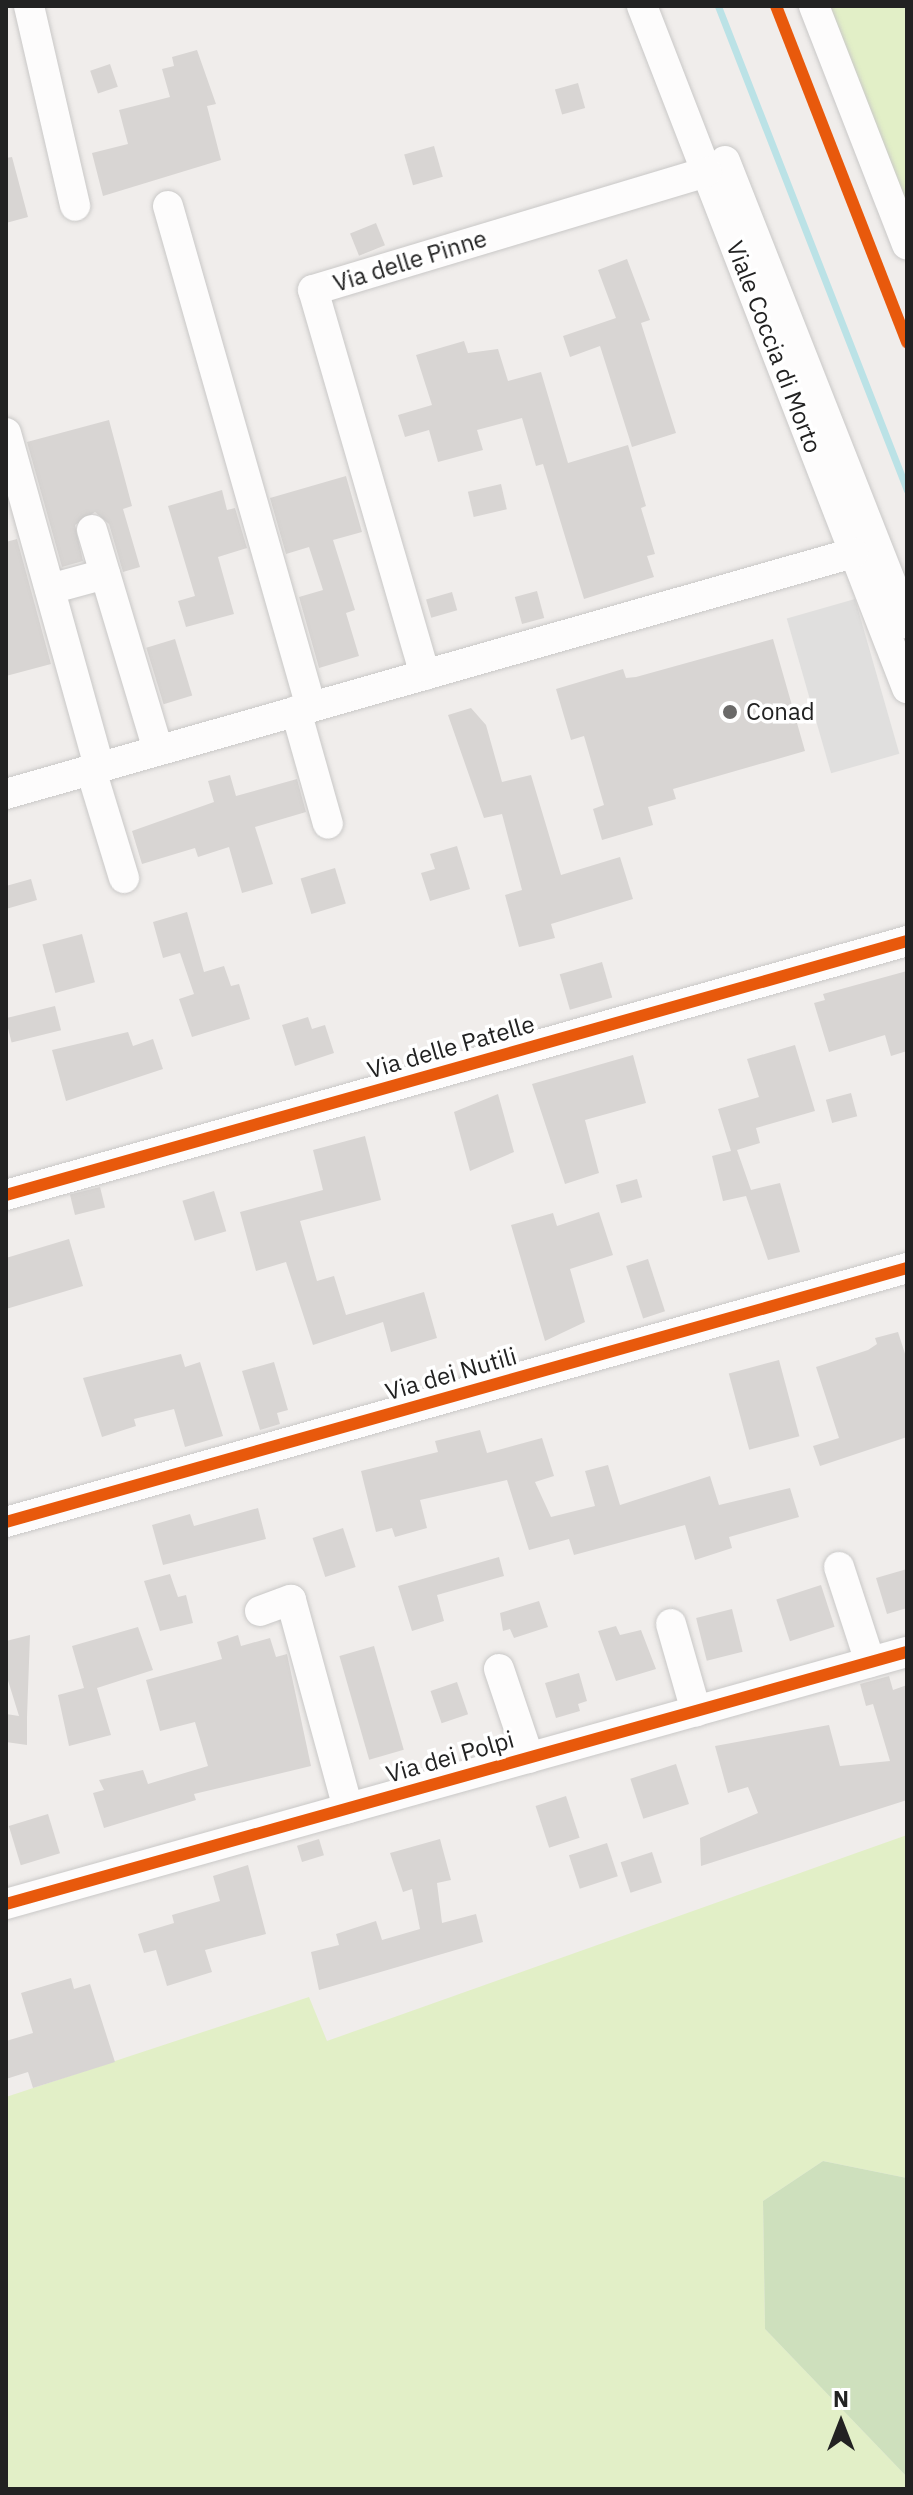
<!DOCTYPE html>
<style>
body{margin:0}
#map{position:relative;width:913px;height:2495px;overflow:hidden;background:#f0edeb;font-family:"IBM Plex Sans",sans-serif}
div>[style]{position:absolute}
.grass>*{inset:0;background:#e2efc7}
.forest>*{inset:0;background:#cee0bd}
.parking>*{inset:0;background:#e0dfde;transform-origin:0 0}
.stream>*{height:7px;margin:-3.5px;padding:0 3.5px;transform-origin:3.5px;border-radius:3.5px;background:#bbe2e6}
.building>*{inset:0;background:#d8d5d3;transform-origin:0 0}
.roads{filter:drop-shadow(0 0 2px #c9c8c7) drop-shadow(0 0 2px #c9c8c7)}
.minor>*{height:30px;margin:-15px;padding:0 15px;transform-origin:15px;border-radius:15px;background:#fdfcfc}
.cycleway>*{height:12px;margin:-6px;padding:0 6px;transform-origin:6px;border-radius:6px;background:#e8590c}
.dots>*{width:22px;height:22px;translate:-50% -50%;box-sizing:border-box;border:4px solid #fff;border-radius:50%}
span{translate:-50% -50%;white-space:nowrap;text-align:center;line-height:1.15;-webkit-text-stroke:7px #fff;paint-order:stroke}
.street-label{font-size:24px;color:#222}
.poi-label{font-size:24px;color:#222}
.left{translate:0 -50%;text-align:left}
.frame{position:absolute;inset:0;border:8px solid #222;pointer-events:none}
.north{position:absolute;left:801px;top:2383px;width:80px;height:80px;-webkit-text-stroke:6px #fff;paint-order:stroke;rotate:0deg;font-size:22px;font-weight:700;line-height:32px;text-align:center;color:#222}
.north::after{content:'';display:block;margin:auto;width:28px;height:36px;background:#222;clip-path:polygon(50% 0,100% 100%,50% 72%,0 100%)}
</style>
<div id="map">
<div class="grass">
<div style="clip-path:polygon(822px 6px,907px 6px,907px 226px)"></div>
<div style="clip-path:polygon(907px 1835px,907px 2178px,823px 2161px,763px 2201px,765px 2329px,907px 2477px,907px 2489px,6px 2489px,6px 2097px,309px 1997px,327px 2041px)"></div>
</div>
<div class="forest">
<div style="clip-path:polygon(823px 2161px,907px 2178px,907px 2477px,765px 2329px,763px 2201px)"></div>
</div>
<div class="parking">
<div style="left:855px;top:599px;width:161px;height:71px;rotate:74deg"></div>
</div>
<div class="stream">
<div style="left:718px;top:6px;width:520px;rotate:68.67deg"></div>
</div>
<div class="building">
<div style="clip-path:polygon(197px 50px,216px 104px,207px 106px,221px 160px,103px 196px,92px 153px,128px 144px,119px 110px,170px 97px,162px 69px,174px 66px,172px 57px)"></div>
<div style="left:110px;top:64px;width:24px;height:21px;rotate:71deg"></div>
<div style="left:578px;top:83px;width:26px;height:24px;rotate:74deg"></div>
<div style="left:434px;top:146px;width:32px;height:31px;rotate:74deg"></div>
<div style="clip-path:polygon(12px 157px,28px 217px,6px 223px,6px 158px)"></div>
<div style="left:376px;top:223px;width:24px;height:28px;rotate:68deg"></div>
<div style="clip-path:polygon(627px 259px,650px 320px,641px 323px,676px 433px,632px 447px,600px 346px,570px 357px,563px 336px,616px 318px,598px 270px)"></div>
<div style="clip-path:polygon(464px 341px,468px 353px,498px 349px,508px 381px,541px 372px,568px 463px,628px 445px,646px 506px,641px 508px,655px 554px,647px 556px,654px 577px,584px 599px,543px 464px,536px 466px,522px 418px,477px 430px,483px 450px,438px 462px,429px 430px,405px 437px,398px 415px,432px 405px,416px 355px)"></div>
<div style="clip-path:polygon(109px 420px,132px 506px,123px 509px,140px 567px,123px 572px,109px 524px,95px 512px,75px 525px,83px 561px,62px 567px,27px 442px)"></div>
<div style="clip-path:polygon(346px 476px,362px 532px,333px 540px,355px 610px,346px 613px,359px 656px,319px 668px,299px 597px,323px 590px,309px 547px,286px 554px,270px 498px)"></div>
<div style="left:501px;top:484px;width:26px;height:34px;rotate:77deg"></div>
<div style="clip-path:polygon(222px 490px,227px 510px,235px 508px,247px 548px,218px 557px,234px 614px,186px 627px,178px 601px,195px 596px,168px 506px)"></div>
<div style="clip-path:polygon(17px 539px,51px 664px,6px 676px,6px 542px)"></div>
<div style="left:537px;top:591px;width:28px;height:23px;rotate:75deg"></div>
<div style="left:452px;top:592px;width:19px;height:27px;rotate:74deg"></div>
<div style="left:175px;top:639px;width:59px;height:30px;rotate:73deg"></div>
<div style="clip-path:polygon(773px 639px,805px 751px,673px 789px,676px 799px,648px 807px,653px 825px,602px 840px,593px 809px,604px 805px,584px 736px,571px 740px,556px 689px,623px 669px,626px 678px,636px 677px)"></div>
<div style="clip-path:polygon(471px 708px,486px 725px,502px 782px,531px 775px,561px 875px,620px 857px,633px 899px,551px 924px,555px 938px,519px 947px,505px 895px,522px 890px,502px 814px,484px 818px,448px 715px)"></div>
<div style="clip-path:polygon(230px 775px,236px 796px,297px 779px,306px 812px,255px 827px,273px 884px,242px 893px,229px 847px,198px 857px,195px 848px,142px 864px,132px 831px,214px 802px,208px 781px)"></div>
<div style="clip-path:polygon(457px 846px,470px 889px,430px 901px,421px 873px,435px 869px,430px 854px)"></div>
<div style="left:335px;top:868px;width:37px;height:36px;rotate:73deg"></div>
<div style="clip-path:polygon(31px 879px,37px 900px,6px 909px,6px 886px)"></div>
<div style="clip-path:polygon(187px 912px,204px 972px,224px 966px,231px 986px,239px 984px,250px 1019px,192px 1037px,179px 999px,194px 994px,180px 953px,163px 958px,153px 922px)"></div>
<div style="left:82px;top:934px;width:50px;height:41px;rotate:75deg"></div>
<div style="left:602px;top:962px;width:37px;height:44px;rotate:74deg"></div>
<div style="clip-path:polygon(907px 971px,907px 1051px,891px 1056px,885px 1035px,829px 1052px,814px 1003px,825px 1000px,823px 994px)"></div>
<div style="left:55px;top:1006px;width:25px;height:51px;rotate:76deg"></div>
<div style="clip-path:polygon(308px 1017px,312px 1029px,325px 1025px,334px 1053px,295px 1066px,282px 1025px)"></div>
<div style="clip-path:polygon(128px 1032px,133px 1046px,153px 1039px,163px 1069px,66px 1101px,52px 1050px)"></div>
<div style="clip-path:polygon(795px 1045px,815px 1111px,756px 1128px,760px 1143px,737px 1150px,751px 1190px,780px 1183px,800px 1252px,768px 1260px,746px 1196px,723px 1201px,712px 1156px,731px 1151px,718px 1109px,759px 1097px,747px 1059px)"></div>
<div style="clip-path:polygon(633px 1055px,646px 1103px,585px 1120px,599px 1173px,565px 1184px,532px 1084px)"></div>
<div style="left:851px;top:1093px;width:24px;height:26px;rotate:75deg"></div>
<div style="clip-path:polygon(498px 1094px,514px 1152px,470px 1171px,454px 1112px)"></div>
<div style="clip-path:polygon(365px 1136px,381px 1200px,300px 1221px,317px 1281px,334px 1276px,346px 1315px,424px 1292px,437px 1338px,391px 1352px,383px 1322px,313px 1345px,286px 1262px,256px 1271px,240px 1212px,323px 1190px,313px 1150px)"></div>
<div style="left:637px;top:1179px;width:19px;height:22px;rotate:74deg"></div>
<div style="left:100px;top:1187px;width:21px;height:31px;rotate:76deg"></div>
<div style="left:214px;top:1191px;width:42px;height:33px;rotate:73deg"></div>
<div style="clip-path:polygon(599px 1212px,613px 1255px,570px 1269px,585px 1322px,545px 1341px,511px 1225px,553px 1213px,557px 1226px)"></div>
<div style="clip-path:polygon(69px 1239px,83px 1286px,6px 1309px,6px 1258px)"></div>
<div style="left:648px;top:1259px;width:55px;height:23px;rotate:72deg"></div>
<div style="clip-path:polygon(898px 1332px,907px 1360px,907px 1437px,820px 1466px,813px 1446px,839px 1438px,816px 1367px,868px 1350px,877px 1344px,875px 1338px)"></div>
<div style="clip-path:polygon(181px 1354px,185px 1367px,200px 1362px,223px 1436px,185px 1447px,174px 1409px,134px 1419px,136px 1426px,102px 1437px,83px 1378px)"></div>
<div style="left:779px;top:1360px;width:79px;height:52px;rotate:75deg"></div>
<div style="clip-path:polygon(274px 1362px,288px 1410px,277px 1413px,280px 1424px,260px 1430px,242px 1371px)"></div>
<div style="clip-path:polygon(480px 1430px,487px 1453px,542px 1438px,554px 1476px,535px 1482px,551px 1517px,595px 1506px,585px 1471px,608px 1465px,620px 1505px,710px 1476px,719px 1505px,790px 1488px,799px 1517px,729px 1537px,732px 1548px,695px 1560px,685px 1525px,574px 1555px,569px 1539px,529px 1550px,507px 1480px,420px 1500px,427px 1528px,395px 1537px,392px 1528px,376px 1532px,361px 1471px,438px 1452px,435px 1441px)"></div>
<div style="clip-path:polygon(258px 1508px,266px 1539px,163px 1565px,152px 1525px,190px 1514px,194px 1526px)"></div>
<div style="left:343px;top:1528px;width:41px;height:32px;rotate:72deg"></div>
<div style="clip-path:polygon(499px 1557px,504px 1576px,437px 1595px,444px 1621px,412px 1631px,398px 1586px)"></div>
<div style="clip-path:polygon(907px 1569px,907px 1608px,887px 1614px,876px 1578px)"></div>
<div style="clip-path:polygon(170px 1574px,178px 1597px,186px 1595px,193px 1623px,160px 1631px,144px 1581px)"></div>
<div style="left:821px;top:1585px;width:44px;height:47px;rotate:72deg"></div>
<div style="clip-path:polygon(539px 1601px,548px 1627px,514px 1638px,510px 1629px,503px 1631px,500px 1613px)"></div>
<div style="left:732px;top:1609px;width:44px;height:37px;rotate:76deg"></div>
<div style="clip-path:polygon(616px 1626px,620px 1635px,641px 1630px,656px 1669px,616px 1681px,598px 1631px)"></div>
<div style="clip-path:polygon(138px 1627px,153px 1670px,97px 1688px,111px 1735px,69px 1746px,58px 1695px,84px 1688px,72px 1646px)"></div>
<div style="clip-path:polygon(30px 1635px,27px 1717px,27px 1745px,6px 1742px,6px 1714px,19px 1716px,6px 1674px,6px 1641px)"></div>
<div style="clip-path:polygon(238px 1635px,241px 1646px,270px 1638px,276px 1657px,287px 1654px,311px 1766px,194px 1794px,196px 1800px,104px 1828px,93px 1793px,104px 1790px,99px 1780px,143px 1770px,148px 1784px,208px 1766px,195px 1722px,160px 1731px,146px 1680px,222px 1659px,217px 1642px)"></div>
<div style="left:374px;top:1646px;width:108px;height:36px;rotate:74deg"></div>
<div style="clip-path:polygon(579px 1673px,587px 1701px,578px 1704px,580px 1711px,556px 1718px,545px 1683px)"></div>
<div style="clip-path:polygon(889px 1676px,893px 1690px,907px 1685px,907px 1800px,701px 1866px,700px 1838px,758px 1813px,748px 1787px,728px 1793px,715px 1746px,829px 1725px,840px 1766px,890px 1761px,873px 1704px,866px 1706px,860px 1684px)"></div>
<div style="left:457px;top:1682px;width:34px;height:28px;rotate:71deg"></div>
<div style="left:676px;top:1764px;width:42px;height:48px;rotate:72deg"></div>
<div style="left:566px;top:1796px;width:44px;height:32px;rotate:72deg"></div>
<div style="left:48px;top:1814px;width:41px;height:41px;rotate:73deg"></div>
<div style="left:319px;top:1839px;width:17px;height:23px;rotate:73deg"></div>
<div style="clip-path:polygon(440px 1839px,451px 1880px,437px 1883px,442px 1923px,476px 1914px,483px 1942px,319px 1990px,311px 1952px,339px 1945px,336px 1934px,376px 1921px,382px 1940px,420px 1929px,412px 1889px,403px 1892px,390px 1853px)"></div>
<div style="left:607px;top:1843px;width:35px;height:40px;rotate:72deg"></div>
<div style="left:652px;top:1852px;width:32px;height:33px;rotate:72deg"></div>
<div style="clip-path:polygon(248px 1865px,266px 1934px,205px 1950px,212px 1972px,167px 1986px,156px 1950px,144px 1953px,138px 1934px,174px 1923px,172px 1915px,220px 1901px,213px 1876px)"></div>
<div style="clip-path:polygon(71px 1978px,74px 1989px,90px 1984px,115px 2062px,33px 2088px,28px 2072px,6px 2079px,6px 2041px,33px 2033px,21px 1993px)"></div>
</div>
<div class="roads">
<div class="minor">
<div style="left:29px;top:6px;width:205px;rotate:77deg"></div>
<div style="left:642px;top:6px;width:732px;rotate:68.77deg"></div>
<div style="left:814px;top:6px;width:256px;rotate:68.7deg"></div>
<div style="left:725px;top:161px;width:497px;rotate:68.5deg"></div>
<div style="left:168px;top:206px;width:521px;rotate:74.07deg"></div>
<div style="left:6px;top:433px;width:347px;rotate:74.4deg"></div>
<div style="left:92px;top:530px;width:230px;rotate:73.3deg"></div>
<div style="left:50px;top:589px;width:57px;rotate:-15.3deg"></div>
<div style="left:425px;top:675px;width:401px;rotate:-106.2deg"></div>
<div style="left:313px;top:290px;width:411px;rotate:-16.7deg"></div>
<div style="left:296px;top:711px;width:117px;rotate:74.2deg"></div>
<div style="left:91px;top:770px;width:113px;rotate:73deg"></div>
<div style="left:6px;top:794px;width:881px;rotate:-15.88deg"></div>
<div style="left:6px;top:1195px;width:936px;rotate:-15.74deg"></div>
<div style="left:6px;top:1522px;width:936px;rotate:-15.74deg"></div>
<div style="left:839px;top:1567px;width:100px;rotate:71.9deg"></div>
<div style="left:260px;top:1611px;width:33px;rotate:-20deg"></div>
<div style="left:291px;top:1600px;width:216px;rotate:74.7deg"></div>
<div style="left:671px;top:1624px;width:91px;rotate:74deg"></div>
<div style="left:499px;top:1669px;width:94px;rotate:71.4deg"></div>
<div style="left:6px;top:1904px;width:936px;rotate:-15.63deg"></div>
</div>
</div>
<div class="cycleway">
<div style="left:776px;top:6px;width:361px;rotate:68.7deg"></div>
<div style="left:6px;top:1195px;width:936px;rotate:-15.74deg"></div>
<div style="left:6px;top:1522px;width:936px;rotate:-15.74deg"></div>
<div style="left:6px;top:1904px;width:936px;rotate:-15.63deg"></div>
</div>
<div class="dots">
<div style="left:730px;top:712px;background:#6a6968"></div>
</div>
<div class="street-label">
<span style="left:410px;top:261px;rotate:-17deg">Via delle Pinne</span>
<span style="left:774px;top:347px;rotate:69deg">Viale Coccia di Morto</span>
<span style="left:451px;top:1047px;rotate:-16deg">Via delle Patelle</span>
<span style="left:451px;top:1374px;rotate:-16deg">Via dei Nutili</span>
<span style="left:450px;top:1757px;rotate:-16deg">Via dei Polpi</span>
</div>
<div class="poi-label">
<span class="left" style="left:746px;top:712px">Conad</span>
</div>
<div class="frame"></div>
<div class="north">N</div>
</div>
